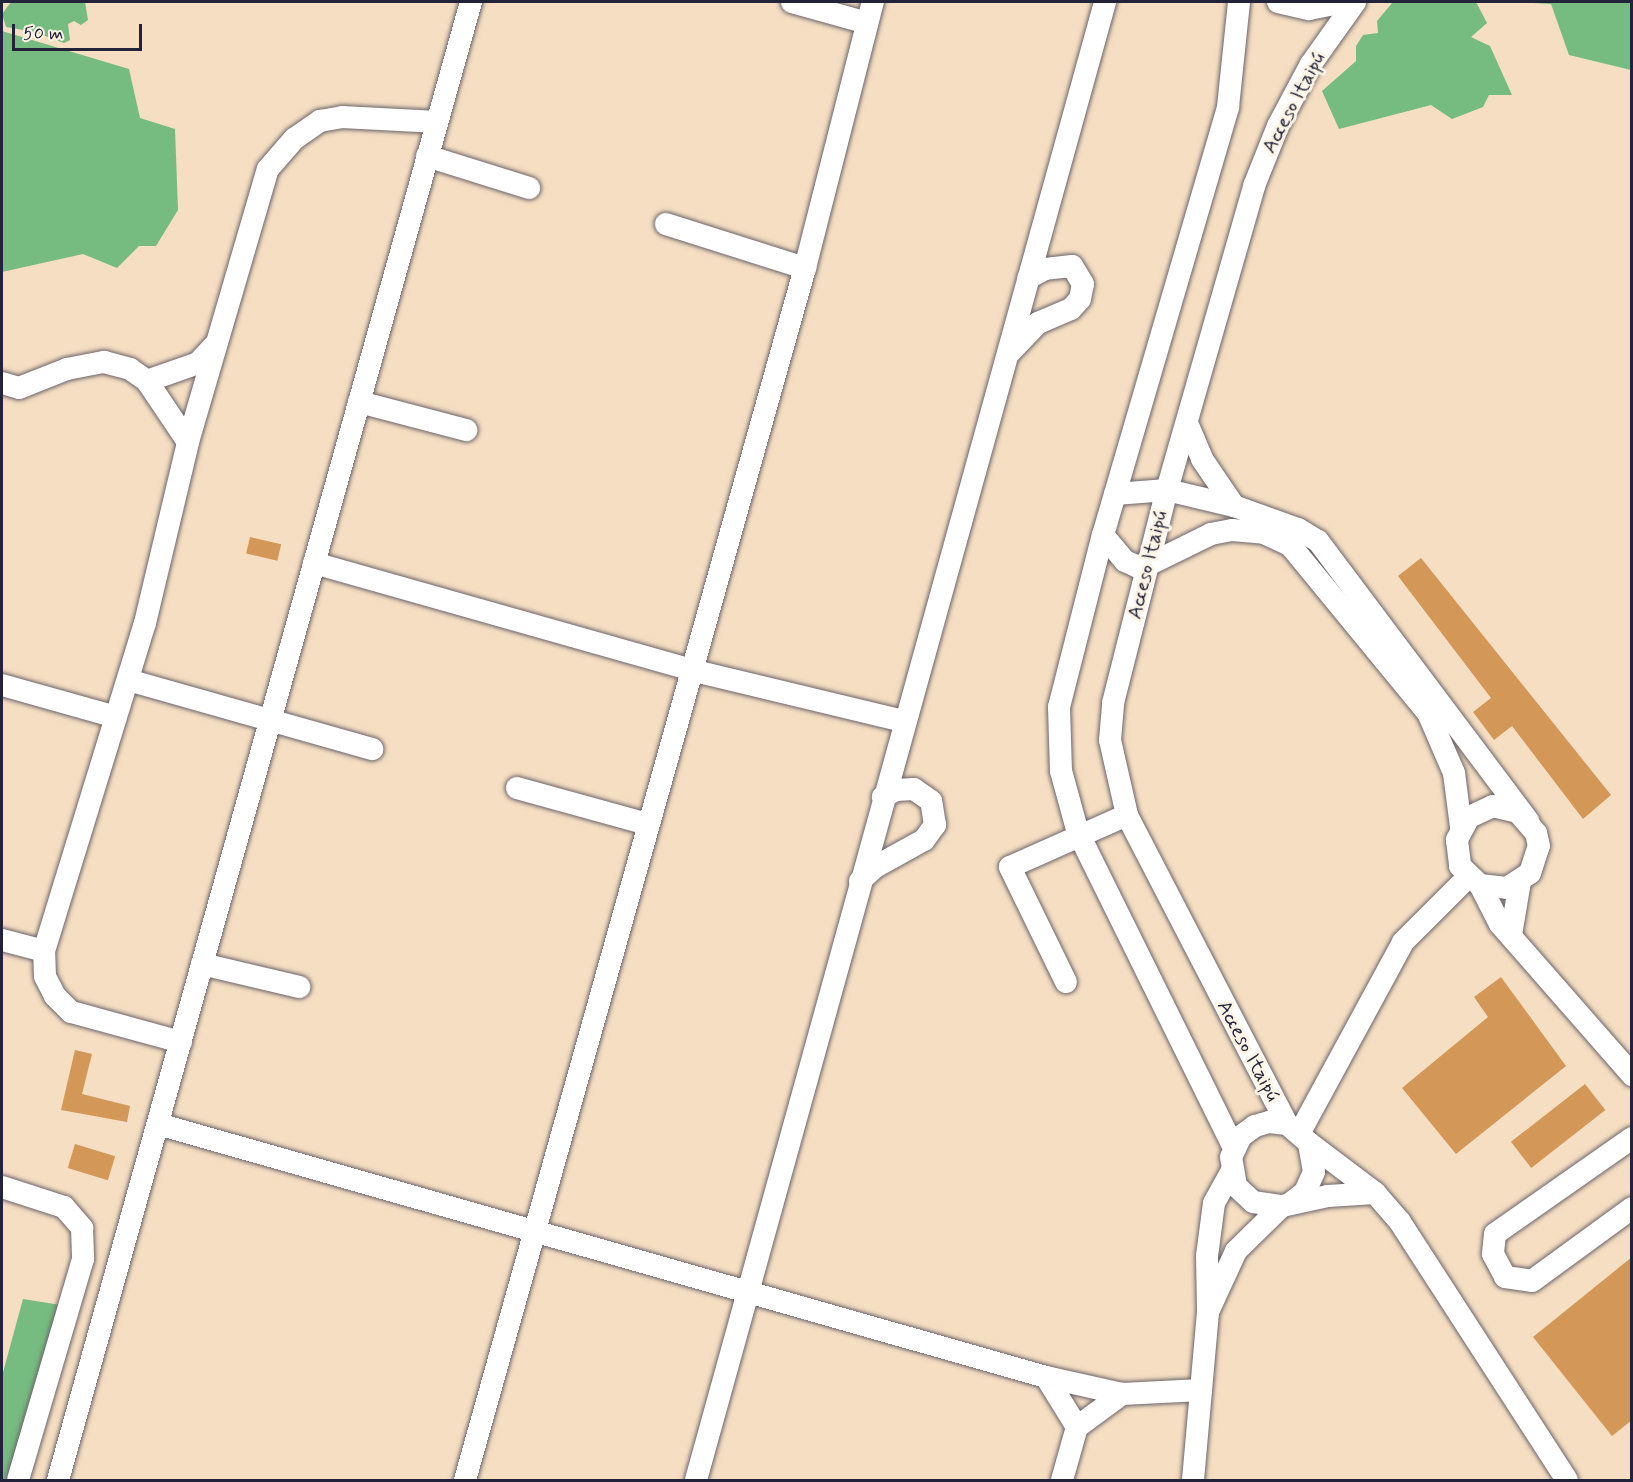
<!DOCTYPE html>
<meta charset="utf-8">
<style>
body{margin:0}
#map{position:relative;width:1633px;height:1482px;overflow:hidden;background:#f5dec2;font-family:Mynerve,sans-serif}
div>[style]{position:absolute}
.forest>*{inset:0;background:#76bb7f}
.building>*{inset:0;background:#d39757;transform-origin:0 0}
.roads{filter:drop-shadow(0 0 2px #6c646a) drop-shadow(0 0 2px #6c646a)}
.minor>*{height:22px;margin:-11px;padding:0 11px;transform-origin:11px;border-radius:11px;background:#fff}
span{translate:-50% -50%;white-space:nowrap;text-align:center;line-height:1.15;-webkit-text-stroke:6px #fcf5e5;paint-order:stroke}
.street-label{font-size:20px;color:#22223b}
.frame{position:absolute;inset:0;border:3px solid #22223b;pointer-events:none}
.scale{position:absolute;left:12px;top:24px;width:130px;height:27px;box-sizing:border-box;border:3px solid #22223b;border-top:0;padding-left:8px;font-size:18px;line-height:21px;white-space:nowrap;color:#22223b;-webkit-text-stroke:4px #fcf5e5;paint-order:stroke}
</style>
<div id="map">
<div class="forest">
<div style="clip-path:polygon(11px 2px,85px 2px,88px 20px,81px 25px,74px 21px,68px 24px,70px 40px,64px 43px,35px 32px,6px 27px,2px 14px)"></div>
<div style="clip-path:polygon(1393px 2px,1476px 2px,1487px 23px,1471px 37px,1490px 46px,1512px 95px,1489px 95px,1483px 107px,1452px 119px,1431px 105px,1339px 129px,1322px 91px,1356px 61px,1356px 46px,1363px 35px,1378px 33px,1377px 21px)"></div>
<div style="clip-path:polygon(1515px 2px,1631px 2px,1631px 70px,1569px 55px,1551px 4px)"></div>
<div style="clip-path:polygon(2px 31px,129px 69px,140px 118px,175px 129px,178px 210px,156px 246px,139px 246px,117px 268px,83px 254px,2px 272px)"></div>
<div style="clip-path:polygon(23px 1299px,67px 1306px,21px 1480px,2px 1480px,2px 1376px)"></div>
</div>
<div class="building">
<div style="left:250px;top:537px;width:32px;height:17px;rotate:13deg"></div>
<div style="clip-path:polygon(1421px 558px,1611px 795px,1583px 819px,1512px 726px,1494px 740px,1473px 712px,1491px 698px,1398px 576px)"></div>
<div style="clip-path:polygon(1501px 977px,1566px 1066px,1456px 1154px,1402px 1088px,1488px 1017px,1474px 997px)"></div>
<div style="clip-path:polygon(75px 1050px,92px 1054px,82px 1094px,130px 1106px,127px 1122px,61px 1110px)"></div>
<div style="left:1585px;top:1084px;width:33px;height:94px;rotate:52deg"></div>
<div style="left:75px;top:1144px;width:42px;height:25px;rotate:17deg"></div>
<div style="clip-path:polygon(1632px 1257px,1632px 1420px,1612px 1436px,1533px 1337px)"></div>
</div>
<div class="roads">
<div class="minor">
<div style="left:792px;top:2px;width:78px;rotate:15.6deg"></div>
<div style="left:1278px;top:2px;width:32px;rotate:13deg"></div>
<div style="left:1309px;top:9px;width:38px;rotate:-11deg"></div>
<div style="left:427px;top:156px;width:107px;rotate:17.4deg"></div>
<div style="left:666px;top:224px;width:146px;rotate:17.6deg"></div>
<div style="left:1011px;top:351px;width:39px;rotate:-46deg"></div>
<div style="left:1038px;top:323px;width:36px;rotate:-23deg"></div>
<div style="left:1071px;top:309px;width:13px;rotate:-48deg"></div>
<div style="left:1080px;top:299px;width:15px;rotate:-79deg"></div>
<div style="left:1083px;top:284px;width:21px;rotate:-121deg"></div>
<div style="left:1072px;top:266px;width:27px;rotate:174deg"></div>
<div style="left:1045px;top:269px;width:19px;rotate:152deg"></div>
<div style="left:147px;top:381px;width:54px;rotate:-19.4deg"></div>
<div style="left:198px;top:363px;width:26px;rotate:-47deg"></div>
<div style="left:2px;top:383px;width:18px;rotate:16deg"></div>
<div style="left:19px;top:388px;width:52px;rotate:-21.6deg"></div>
<div style="left:67px;top:369px;width:38px;rotate:-11deg"></div>
<div style="left:104px;top:362px;width:27px;rotate:15deg"></div>
<div style="left:130px;top:369px;width:21px;rotate:35deg"></div>
<div style="left:147px;top:381px;width:73px;rotate:56.1deg"></div>
<div style="left:359px;top:402px;width:111px;rotate:14.7deg"></div>
<div style="left:1187px;top:423px;width:39px;rotate:67deg"></div>
<div style="left:1202px;top:459px;width:57px;rotate:55.8deg"></div>
<div style="left:1234px;top:506px;width:68px;rotate:19.8deg"></div>
<div style="left:1298px;top:529px;width:23px;rotate:31deg"></div>
<div style="left:1318px;top:541px;width:350px;rotate:53.1deg"></div>
<div style="left:1115px;top:494px;width:52px;rotate:-4.4deg"></div>
<div style="left:1167px;top:490px;width:69px;rotate:13.4deg"></div>
<div style="left:1103px;top:535px;width:34px;rotate:50deg"></div>
<div style="left:1125px;top:561px;width:12px;rotate:24deg"></div>
<div style="left:1136px;top:566px;width:12px;rotate:-5deg"></div>
<div style="left:1148px;top:565px;width:70px;rotate:-26.2deg"></div>
<div style="left:1211px;top:534px;width:21px;rotate:-11deg"></div>
<div style="left:1232px;top:530px;width:32px;rotate:5deg"></div>
<div style="left:1264px;top:533px;width:29px;rotate:25deg"></div>
<div style="left:1290px;top:545px;width:217px;rotate:50.6deg"></div>
<div style="left:1428px;top:713px;width:65px;rotate:66.6deg"></div>
<div style="left:1454px;top:773px;width:54px;rotate:82.6deg"></div>
<div style="left:314px;top:563px;width:392px;rotate:15.8deg"></div>
<div style="left:691px;top:670px;width:219px;rotate:13.5deg"></div>
<div style="left:128px;top:680px;width:254px;rotate:15.8deg"></div>
<div style="left:2px;top:685px;width:118px;rotate:15.7deg"></div>
<div style="left:517px;top:788px;width:136px;rotate:15.4deg"></div>
<div style="left:860px;top:881px;width:21px;rotate:-43deg"></div>
<div style="left:875px;top:867px;width:56px;rotate:-28.9deg"></div>
<div style="left:924px;top:840px;width:19px;rotate:-54deg"></div>
<div style="left:935px;top:825px;width:24px;rotate:-99deg"></div>
<div style="left:931px;top:801px;width:21px;rotate:-145deg"></div>
<div style="left:914px;top:789px;width:18px;rotate:177deg"></div>
<div style="left:896px;top:790px;width:15px;rotate:152deg"></div>
<div style="left:1480px;top:885px;width:27px;rotate:6deg"></div>
<div style="left:1507px;top:888px;width:27px;rotate:-33deg"></div>
<div style="left:1530px;top:873px;width:28px;rotate:-72deg"></div>
<div style="left:1539px;top:846px;width:13px;rotate:-103deg"></div>
<div style="left:1536px;top:833px;width:28px;rotate:-131deg"></div>
<div style="left:1518px;top:812px;width:26px;rotate:-167deg"></div>
<div style="left:1493px;top:806px;width:26px;rotate:155deg"></div>
<div style="left:1469px;top:817px;width:26px;rotate:118deg"></div>
<div style="left:1457px;top:840px;width:26px;rotate:83deg"></div>
<div style="left:1460px;top:866px;width:28px;rotate:44deg"></div>
<div style="left:1480px;top:885px;width:44px;rotate:62.9deg"></div>
<div style="left:1500px;top:924px;width:201px;rotate:48.8deg"></div>
<div style="left:1511px;top:935px;width:54px;rotate:-80.4deg"></div>
<div style="left:2px;top:940px;width:43px;rotate:14.7deg"></div>
<div style="left:202px;top:964px;width:100px;rotate:13.3deg"></div>
<div style="left:1066px;top:982px;width:128px;rotate:-116deg"></div>
<div style="left:1010px;top:867px;width:128px;rotate:-24deg"></div>
<div style="left:181px;top:1042px;width:114px;rotate:-164.7deg"></div>
<div style="left:71px;top:1012px;width:23px;rotate:-135deg"></div>
<div style="left:55px;top:996px;width:22px;rotate:-117deg"></div>
<div style="left:45px;top:976px;width:25px;rotate:-92deg"></div>
<div style="left:44px;top:951px;width:343px;rotate:-72.9deg"></div>
<div style="left:145px;top:623px;width:186px;rotate:-76.6deg"></div>
<div style="left:188px;top:442px;width:284px;rotate:-73.7deg"></div>
<div style="left:268px;top:169px;width:40px;rotate:-49deg"></div>
<div style="left:294px;top:139px;width:32px;rotate:-35deg"></div>
<div style="left:320px;top:121px;width:23px;rotate:-10deg"></div>
<div style="left:343px;top:117px;width:94px;rotate:3deg"></div>
<div style="left:158px;top:1124px;width:923px;rotate:15.9deg"></div>
<div style="left:1046px;top:1377px;width:78px;rotate:12.6deg"></div>
<div style="left:1122px;top:1394px;width:79px;rotate:-2.9deg"></div>
<div style="left:1287px;top:1124px;width:348px;rotate:-117.4deg"></div>
<div style="left:1127px;top:815px;width:77px;rotate:-102.8deg"></div>
<div style="left:1110px;top:740px;width:37px;rotate:-85deg"></div>
<div style="left:1113px;top:703px;width:220px;rotate:-75.8deg"></div>
<div style="left:1167px;top:490px;width:316px;rotate:-74deg"></div>
<div style="left:1254px;top:186px;width:65px;rotate:-68.2deg"></div>
<div style="left:1278px;top:126px;width:70px;rotate:-62deg"></div>
<div style="left:1311px;top:64px;width:76px;rotate:-54.6deg"></div>
<div style="left:1300px;top:1132px;width:216px;rotate:-61.5deg"></div>
<div style="left:1403px;top:942px;width:92px;rotate:-45deg"></div>
<div style="left:1632px;top:1138px;width:167px;rotate:145deg"></div>
<div style="left:1495px;top:1234px;width:20px;rotate:96deg"></div>
<div style="left:1493px;top:1254px;width:26px;rotate:62deg"></div>
<div style="left:1505px;top:1277px;width:27px;rotate:8deg"></div>
<div style="left:1532px;top:1281px;width:124px;rotate:-36.1deg"></div>
<div style="left:1309px;top:1143px;width:83px;rotate:37.1deg"></div>
<div style="left:1375px;top:1193px;width:38px;rotate:49deg"></div>
<div style="left:1400px;top:1222px;width:307px;rotate:57.1deg"></div>
<div style="left:1234px;top:1148px;width:352px;rotate:-116.3deg"></div>
<div style="left:1078px;top:833px;width:64px;rotate:-105.3deg"></div>
<div style="left:1061px;top:771px;width:64px;rotate:-91.8deg"></div>
<div style="left:1059px;top:707px;width:178px;rotate:-75.7deg"></div>
<div style="left:1103px;top:535px;width:446px;rotate:-73.7deg"></div>
<div style="left:1228px;top:107px;width:106px;rotate:-84deg"></div>
<div style="left:2px;top:1187px;width:65px;rotate:17.9deg"></div>
<div style="left:64px;top:1207px;width:28px;rotate:49deg"></div>
<div style="left:82px;top:1228px;width:31px;rotate:88deg"></div>
<div style="left:83px;top:1259px;width:230px;rotate:106.4deg"></div>
<div style="left:1291px;top:1203px;width:18px;rotate:-38deg"></div>
<div style="left:1305px;top:1192px;width:22px;rotate:-66deg"></div>
<div style="left:1314px;top:1172px;width:29px;rotate:-100deg"></div>
<div style="left:1309px;top:1143px;width:29px;rotate:-139deg"></div>
<div style="left:1287px;top:1124px;width:18px;rotate:-174deg"></div>
<div style="left:1269px;top:1122px;width:15px;rotate:164deg"></div>
<div style="left:1255px;top:1126px;width:17px;rotate:144deg"></div>
<div style="left:1241px;top:1136px;width:23px;rotate:115deg"></div>
<div style="left:1231px;top:1157px;width:29px;rotate:80deg"></div>
<div style="left:1236px;top:1186px;width:23px;rotate:43deg"></div>
<div style="left:1253px;top:1202px;width:29px;rotate:8deg"></div>
<div style="left:1282px;top:1206px;width:47px;rotate:-12.3deg"></div>
<div style="left:1328px;top:1196px;width:47px;rotate:-3.7deg"></div>
<div style="left:1208px;top:1309px;width:53px;rotate:-91.1deg"></div>
<div style="left:1207px;top:1256px;width:53px;rotate:-82.5deg"></div>
<div style="left:1214px;top:1203px;width:35px;rotate:-61deg"></div>
<div style="left:1046px;top:1377px;width:59px;rotate:58.2deg"></div>
<div style="left:58px;top:1480px;width:1535px;rotate:-74.39deg"></div>
<div style="left:465px;top:1480px;width:1259px;rotate:-74.33deg"></div>
<div style="left:805px;top:268px;width:275px;rotate:-75.7deg"></div>
<div style="left:696px;top:1480px;width:1534px;rotate:-74.53deg"></div>
<div style="left:1062px;top:1480px;width:55px;rotate:-74.2deg"></div>
<div style="left:1077px;top:1427px;width:56px;rotate:-36.3deg"></div>
<div style="left:1193px;top:1480px;width:169px;rotate:-84.9deg"></div>
<div style="left:1208px;top:1312px;width:67px;rotate:-65.3deg"></div>
<div style="left:1236px;top:1251px;width:64px;rotate:-44.4deg"></div>
</div>
</div>
<div class="street-label">
<span style="left:1294px;top:103px;rotate:-62deg">Acceso Itaipú</span>
<span style="left:1148px;top:565px;rotate:-76deg">Acceso Itaipú</span>
<span style="left:1248px;top:1051px;rotate:62deg">Acceso Itaipú</span>
</div>
<div class="frame"></div>
<div class="scale">50 m</div>
</div>
